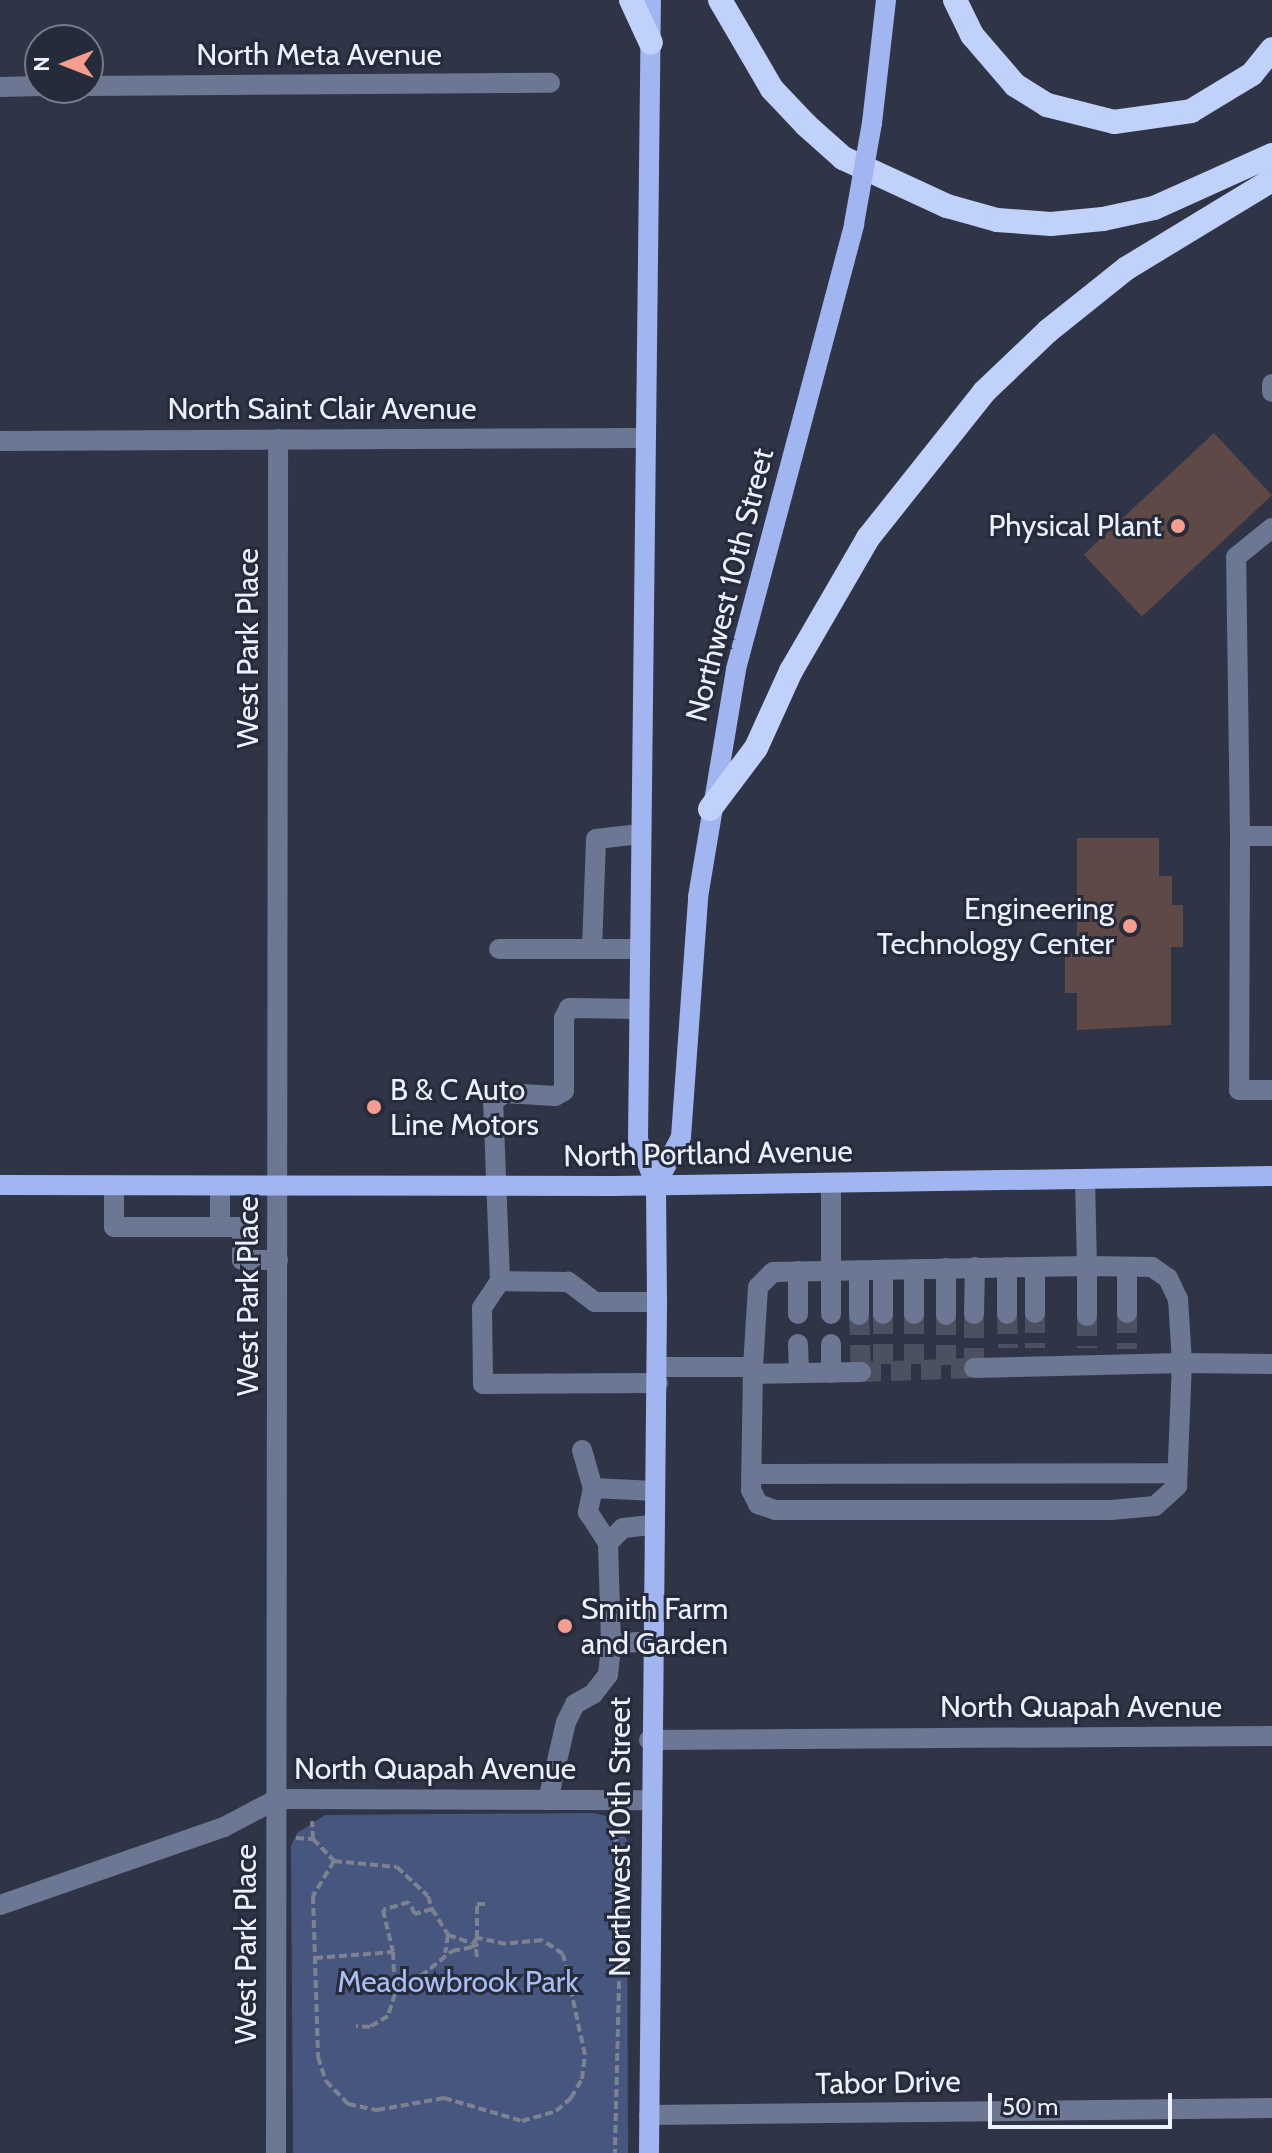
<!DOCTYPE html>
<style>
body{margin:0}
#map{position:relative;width:1272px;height:2153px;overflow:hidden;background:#2f3546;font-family:Cabin,sans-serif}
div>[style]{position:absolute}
.green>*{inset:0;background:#47567f}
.building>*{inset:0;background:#5f4946;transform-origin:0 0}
.minor-tunnel>*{height:20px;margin-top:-10px;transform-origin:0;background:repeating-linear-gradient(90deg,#4c5161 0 20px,transparent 0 30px)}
.path>*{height:4px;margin-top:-2px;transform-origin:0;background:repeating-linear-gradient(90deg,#7d8291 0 8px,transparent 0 12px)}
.minor>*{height:20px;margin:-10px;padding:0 10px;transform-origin:10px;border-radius:10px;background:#6c7793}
.major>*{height:20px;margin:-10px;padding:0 10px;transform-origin:10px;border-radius:10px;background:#a1b6f1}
.highway>*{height:24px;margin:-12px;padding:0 12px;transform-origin:12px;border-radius:12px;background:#c0d1fb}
.major-bridge>*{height:20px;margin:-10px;padding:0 10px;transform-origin:10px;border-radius:10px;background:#a1b6f1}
.dots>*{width:22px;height:22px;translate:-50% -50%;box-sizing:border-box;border:4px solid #252b3b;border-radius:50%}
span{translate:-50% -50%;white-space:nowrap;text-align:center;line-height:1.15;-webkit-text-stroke:6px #252b3b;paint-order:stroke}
.street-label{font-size:30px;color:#edf1fc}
.poi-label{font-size:30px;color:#edf1fc}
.right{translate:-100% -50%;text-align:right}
.left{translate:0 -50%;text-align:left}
.park-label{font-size:30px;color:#a9bdf2}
.north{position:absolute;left:24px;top:24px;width:80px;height:80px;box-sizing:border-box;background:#252b3b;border:2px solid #757a88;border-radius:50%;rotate:270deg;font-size:22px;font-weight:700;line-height:32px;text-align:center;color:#edf1fc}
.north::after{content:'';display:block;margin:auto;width:28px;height:36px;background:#f59d8e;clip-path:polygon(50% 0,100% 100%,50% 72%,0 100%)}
.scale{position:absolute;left:988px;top:2093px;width:184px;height:36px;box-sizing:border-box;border:4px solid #edf1fc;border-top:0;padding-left:10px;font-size:24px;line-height:28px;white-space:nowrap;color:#edf1fc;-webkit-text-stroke:6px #252b3b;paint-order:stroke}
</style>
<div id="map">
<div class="green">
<div style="clip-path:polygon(593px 1813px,611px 1817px,627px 1840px,628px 2153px,293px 2153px,291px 1846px,297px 1833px,325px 1815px)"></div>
</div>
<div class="building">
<div style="left:1214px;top:433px;width:85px;height:178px;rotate:47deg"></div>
<div style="clip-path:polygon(1077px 838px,1159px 838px,1159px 876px,1172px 876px,1172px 905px,1183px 905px,1183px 947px,1171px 947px,1171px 1025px,1077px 1030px,1077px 993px,1065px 993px,1065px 953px,1077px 953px)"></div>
</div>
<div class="minor-tunnel">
<div style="left:1035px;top:1313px;width:35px;rotate:90deg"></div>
<div style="left:1127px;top:1313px;width:36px;rotate:90deg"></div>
<div style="left:883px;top:1314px;width:57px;rotate:90deg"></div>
<div style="left:914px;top:1314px;width:56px;rotate:90deg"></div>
<div style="left:1007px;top:1314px;width:34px;rotate:88deg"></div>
<div style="left:859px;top:1315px;width:57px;rotate:88deg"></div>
<div style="left:861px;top:1372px;width:113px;rotate:-2deg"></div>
<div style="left:974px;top:1368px;width:54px;rotate:-90deg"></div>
<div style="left:946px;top:1315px;width:54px;rotate:90deg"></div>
<div style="left:1087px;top:1316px;width:32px;rotate:90deg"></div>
</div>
<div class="path">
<div style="left:611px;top:1822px;width:41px;rotate:74.2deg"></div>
<div style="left:622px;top:1861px;width:292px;rotate:91.4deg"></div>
<div style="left:296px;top:1838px;width:17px;rotate:3deg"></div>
<div style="left:313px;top:1839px;width:18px;rotate:-93deg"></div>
<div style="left:313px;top:1839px;width:30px;rotate:46deg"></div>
<div style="left:334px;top:1861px;width:41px;rotate:121deg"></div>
<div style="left:313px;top:1896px;width:161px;rotate:88.2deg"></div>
<div style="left:318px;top:2057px;width:25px;rotate:72deg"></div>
<div style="left:326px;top:2081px;width:32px;rotate:46deg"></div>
<div style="left:348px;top:2104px;width:30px;rotate:12deg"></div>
<div style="left:377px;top:2110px;width:68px;rotate:-10.2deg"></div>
<div style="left:444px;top:2098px;width:81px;rotate:16.4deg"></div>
<div style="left:522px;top:2121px;width:35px;rotate:-16deg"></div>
<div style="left:556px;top:2111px;width:20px;rotate:-41deg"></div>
<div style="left:571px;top:2098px;width:22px;rotate:-60deg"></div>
<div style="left:582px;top:2079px;width:24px;rotate:-83deg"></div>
<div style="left:585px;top:2055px;width:103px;rotate:-102.3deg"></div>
<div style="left:563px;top:1954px;width:25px;rotate:-146deg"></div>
<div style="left:542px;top:1940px;width:36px;rotate:174deg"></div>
<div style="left:506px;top:1944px;width:30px;rotate:-168deg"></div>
<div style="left:477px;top:1938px;width:11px;rotate:124deg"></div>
<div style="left:471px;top:1947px;width:11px;rotate:-22deg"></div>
<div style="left:334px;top:1861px;width:63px;rotate:5.4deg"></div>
<div style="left:397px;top:1867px;width:42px;rotate:43.1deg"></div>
<div style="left:428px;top:1896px;width:14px;rotate:73deg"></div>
<div style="left:432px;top:1909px;width:18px;rotate:164deg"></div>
<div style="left:415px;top:1914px;width:13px;rotate:-117deg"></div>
<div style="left:409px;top:1902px;width:27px;rotate:163deg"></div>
<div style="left:383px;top:1910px;width:43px;rotate:76.6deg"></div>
<div style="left:432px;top:1909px;width:31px;rotate:58deg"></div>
<div style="left:448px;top:1935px;width:18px;rotate:99deg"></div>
<div style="left:448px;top:1935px;width:24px;rotate:19deg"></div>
<div style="left:477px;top:1938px;width:34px;rotate:-90deg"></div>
<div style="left:477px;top:1904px;width:9px"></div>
<div style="left:476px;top:1949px;width:10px;rotate:84deg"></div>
<div style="left:315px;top:1958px;width:78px;rotate:-4.4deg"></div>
<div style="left:393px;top:1952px;width:42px;rotate:87.3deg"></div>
<div style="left:395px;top:1994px;width:23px;rotate:108deg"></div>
<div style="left:388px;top:2016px;width:21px;rotate:149deg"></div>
<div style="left:370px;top:2027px;width:14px;rotate:-176deg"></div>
<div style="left:395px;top:1986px;width:28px;rotate:-21deg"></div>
<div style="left:421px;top:1976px;width:40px;rotate:-39deg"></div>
<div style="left:452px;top:1951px;width:21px;rotate:-11deg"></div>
</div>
<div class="minor">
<div style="left:88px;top:86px;width:462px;rotate:-0.4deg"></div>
<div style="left:0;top:87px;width:40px;rotate:-1.4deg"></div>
<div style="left:1272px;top:384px;width:8px;rotate:90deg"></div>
<div style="left:0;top:441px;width:644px;rotate:-0.27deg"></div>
<div style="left:1240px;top:836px;width:279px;rotate:-90.8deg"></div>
<div style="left:1236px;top:557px;width:46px;rotate:-38.9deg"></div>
<div style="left:1272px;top:836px;width:32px;rotate:180deg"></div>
<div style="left:1240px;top:836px;width:254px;rotate:90.2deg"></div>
<div style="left:1239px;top:1090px;width:33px"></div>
<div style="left:499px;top:949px;width:140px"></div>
<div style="left:592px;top:949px;width:110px;rotate:-87.9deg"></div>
<div style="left:596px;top:839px;width:44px;rotate:-6.5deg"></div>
<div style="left:1085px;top:1179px;width:87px;rotate:88.7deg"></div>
<div style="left:1087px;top:1266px;width:65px;rotate:0.9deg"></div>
<div style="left:1152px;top:1267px;width:19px;rotate:35deg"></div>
<div style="left:1168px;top:1278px;width:23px;rotate:65deg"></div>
<div style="left:1178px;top:1299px;width:64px;rotate:86.4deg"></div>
<div style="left:1182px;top:1363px;width:90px;rotate:0.6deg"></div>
<div style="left:831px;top:1183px;width:131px;rotate:90deg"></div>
<div style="left:114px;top:1186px;width:41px;rotate:90deg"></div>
<div style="left:114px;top:1227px;width:128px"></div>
<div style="left:242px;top:1227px;width:33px;rotate:90deg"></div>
<div style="left:242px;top:1260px;width:36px"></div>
<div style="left:220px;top:1227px;width:40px;rotate:-90deg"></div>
<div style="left:1007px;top:1267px;width:47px;rotate:90deg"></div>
<div style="left:1035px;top:1267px;width:46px;rotate:90deg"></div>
<div style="left:1127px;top:1267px;width:46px;rotate:90deg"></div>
<div style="left:946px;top:1268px;width:47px;rotate:90deg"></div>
<div style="left:914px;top:1269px;width:45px;rotate:90deg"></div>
<div style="left:859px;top:1270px;width:45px;rotate:90deg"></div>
<div style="left:883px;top:1270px;width:44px;rotate:90deg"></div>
<div style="left:798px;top:1271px;width:43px;rotate:90deg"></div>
<div style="left:500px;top:1281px;width:179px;rotate:-92.2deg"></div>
<div style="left:493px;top:1102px;width:14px;rotate:-39deg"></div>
<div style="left:504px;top:1093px;width:51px;rotate:3.4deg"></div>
<div style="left:555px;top:1096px;width:10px;rotate:-29deg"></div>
<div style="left:564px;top:1091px;width:73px;rotate:-90deg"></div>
<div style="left:564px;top:1018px;width:11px;rotate:-63deg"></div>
<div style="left:569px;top:1008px;width:70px;rotate:0.8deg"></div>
<div style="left:657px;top:1302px;width:62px;rotate:180deg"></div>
<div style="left:595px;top:1302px;width:34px;rotate:-143deg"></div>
<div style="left:568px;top:1282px;width:68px;rotate:-179.2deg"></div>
<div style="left:500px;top:1281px;width:32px;rotate:124deg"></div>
<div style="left:482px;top:1308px;width:76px;rotate:89.2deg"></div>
<div style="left:483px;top:1384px;width:175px;rotate:-0.3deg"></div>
<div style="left:974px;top:1314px;width:47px;rotate:-88.8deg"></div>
<div style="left:798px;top:1344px;width:29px;rotate:88deg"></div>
<div style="left:831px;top:1344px;width:29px;rotate:90deg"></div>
<div style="left:658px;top:1367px;width:95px"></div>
<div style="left:753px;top:1367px;width:123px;rotate:90.9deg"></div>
<div style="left:751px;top:1490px;width:16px;rotate:63deg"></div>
<div style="left:758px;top:1504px;width:18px;rotate:19deg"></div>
<div style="left:775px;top:1510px;width:336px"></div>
<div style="left:1111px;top:1510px;width:44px;rotate:-5.2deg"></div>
<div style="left:1155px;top:1506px;width:30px;rotate:-42deg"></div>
<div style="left:1177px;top:1486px;width:123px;rotate:-87.7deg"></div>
<div style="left:1182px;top:1363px;width:208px;rotate:178.6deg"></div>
<div style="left:753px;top:1367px;width:80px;rotate:-86.4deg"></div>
<div style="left:758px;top:1287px;width:21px;rotate:-45deg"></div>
<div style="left:773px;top:1272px;width:314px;rotate:-1.1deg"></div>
<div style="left:1087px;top:1266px;width:50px;rotate:90deg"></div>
<div style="left:753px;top:1374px;width:108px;rotate:-1.1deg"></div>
<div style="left:582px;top:1450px;width:40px;rotate:74deg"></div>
<div style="left:593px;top:1488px;width:62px;rotate:2.8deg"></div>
<div style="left:751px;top:1474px;width:426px;rotate:-0.1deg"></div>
<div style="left:593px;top:1488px;width:25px;rotate:102deg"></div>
<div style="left:588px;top:1512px;width:37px;rotate:57deg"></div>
<div style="left:611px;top:1644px;width:101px;rotate:-91.7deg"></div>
<div style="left:608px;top:1543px;width:21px;rotate:-45deg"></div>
<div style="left:623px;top:1528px;width:31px;rotate:-6deg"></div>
<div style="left:649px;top:1740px;width:623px;rotate:-0.37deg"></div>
<div style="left:548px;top:1800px;width:80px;rotate:-77deg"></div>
<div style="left:566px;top:1722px;width:20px;rotate:-63deg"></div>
<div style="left:575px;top:1704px;width:21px;rotate:-29deg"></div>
<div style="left:593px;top:1694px;width:24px;rotate:-52deg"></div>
<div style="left:608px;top:1675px;width:31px;rotate:-84deg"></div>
<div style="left:611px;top:1644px;width:41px;rotate:-4.2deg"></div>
<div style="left:0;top:1905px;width:237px;rotate:-19.2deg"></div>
<div style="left:224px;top:1827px;width:60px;rotate:-27.8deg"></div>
<div style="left:277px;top:1799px;width:372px;rotate:0.2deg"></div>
<div style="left:649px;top:2115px;width:623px;rotate:-0.64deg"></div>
<div style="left:276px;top:2153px;width:1714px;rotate:-89.93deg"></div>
</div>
<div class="major">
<div style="left:872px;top:123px;width:124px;rotate:-83.5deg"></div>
<div style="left:0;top:1185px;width:614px;rotate:0.09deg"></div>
<div style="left:614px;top:1186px;width:658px;rotate:-0.87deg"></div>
<div style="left:656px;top:1185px;width:54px;rotate:-62.5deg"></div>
<div style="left:681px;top:1137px;width:241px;rotate:-85.9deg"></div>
<div style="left:698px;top:897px;width:231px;rotate:-80.5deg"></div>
<div style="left:736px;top:669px;width:460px;rotate:-75.1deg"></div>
<div style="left:649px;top:2153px;width:851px;rotate:-89.46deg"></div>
<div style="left:657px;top:1302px;width:117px;rotate:-90.5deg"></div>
<div style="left:656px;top:1185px;width:48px;rotate:-111.8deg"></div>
<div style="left:638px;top:1140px;width:1140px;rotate:-89.35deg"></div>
</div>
<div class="highway">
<div style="left:631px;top:0;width:47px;rotate:65.1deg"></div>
<div style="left:720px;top:0;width:103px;rotate:59.7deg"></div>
<div style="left:772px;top:89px;width:50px;rotate:46.6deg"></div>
<div style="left:806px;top:125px;width:50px;rotate:41.7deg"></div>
<div style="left:843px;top:158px;width:115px;rotate:24.8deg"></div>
<div style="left:947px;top:206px;width:52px;rotate:15.6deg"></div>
<div style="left:997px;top:220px;width:54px;rotate:4.2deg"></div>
<div style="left:1051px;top:224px;width:52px;rotate:-5.5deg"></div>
<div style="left:1103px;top:219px;width:52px;rotate:-12.2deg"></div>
<div style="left:1154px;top:208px;width:129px;rotate:-24.2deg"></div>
<div style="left:955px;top:0;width:39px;rotate:64deg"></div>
<div style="left:972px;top:35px;width:66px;rotate:49.3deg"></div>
<div style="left:1015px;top:85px;width:38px;rotate:32deg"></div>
<div style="left:1047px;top:105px;width:69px;rotate:14.2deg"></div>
<div style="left:1114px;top:122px;width:78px;rotate:-8.1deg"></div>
<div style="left:1191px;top:111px;width:71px;rotate:-31.2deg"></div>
<div style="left:1252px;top:74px;width:32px;rotate:-51deg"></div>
<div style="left:710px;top:809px;width:76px;rotate:-53deg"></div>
<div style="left:756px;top:748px;width:85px;rotate:-65.6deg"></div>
<div style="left:791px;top:671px;width:154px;rotate:-59.9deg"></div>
<div style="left:868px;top:538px;width:186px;rotate:-51.5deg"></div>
<div style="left:984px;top:392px;width:88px;rotate:-43.6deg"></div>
<div style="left:1048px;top:331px;width:101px;rotate:-38.6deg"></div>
<div style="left:1127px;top:268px;width:170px;rotate:-31.3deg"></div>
</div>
<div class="major-bridge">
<div style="left:854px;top:224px;width:103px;rotate:-79.9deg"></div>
</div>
<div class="dots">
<div style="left:1178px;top:526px;background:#f59d8e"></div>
<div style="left:1130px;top:926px;background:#f59d8e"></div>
<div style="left:374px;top:1107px;background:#f59d8e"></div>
<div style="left:565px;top:1626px;background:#f59d8e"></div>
</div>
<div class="street-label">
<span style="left:319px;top:55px">North Meta Avenue</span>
<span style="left:322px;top:409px">North Saint Clair Avenue</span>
<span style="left:730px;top:585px;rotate:-76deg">Northwest 10th Street</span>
<span style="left:248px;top:648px;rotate:-90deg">West Park Place</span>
<span style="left:708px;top:1154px;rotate:-1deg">North Portland Avenue</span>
<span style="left:248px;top:1296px;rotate:-90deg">West Park Place</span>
<span style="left:1081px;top:1707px">North Quapah Avenue</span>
<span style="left:435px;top:1769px">North Quapah Avenue</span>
<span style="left:620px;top:1837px;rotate:-90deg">Northwest 10th Street</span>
<span style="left:246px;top:1944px;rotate:-90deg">West Park Place</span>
<span style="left:888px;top:2083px;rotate:-1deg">Tabor Drive</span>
</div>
<div class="poi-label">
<span class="right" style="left:1162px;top:526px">Physical Plant</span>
<span class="right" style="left:1114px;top:926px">Engineering<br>Technology Center</span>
<span class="left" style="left:390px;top:1107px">B &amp; C Auto<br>Line Motors</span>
<span class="left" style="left:581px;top:1626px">Smith Farm<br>and Garden</span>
</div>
<div class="park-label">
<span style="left:458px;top:1982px">Meadowbrook Park</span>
</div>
<div class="north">N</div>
<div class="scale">50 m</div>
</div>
